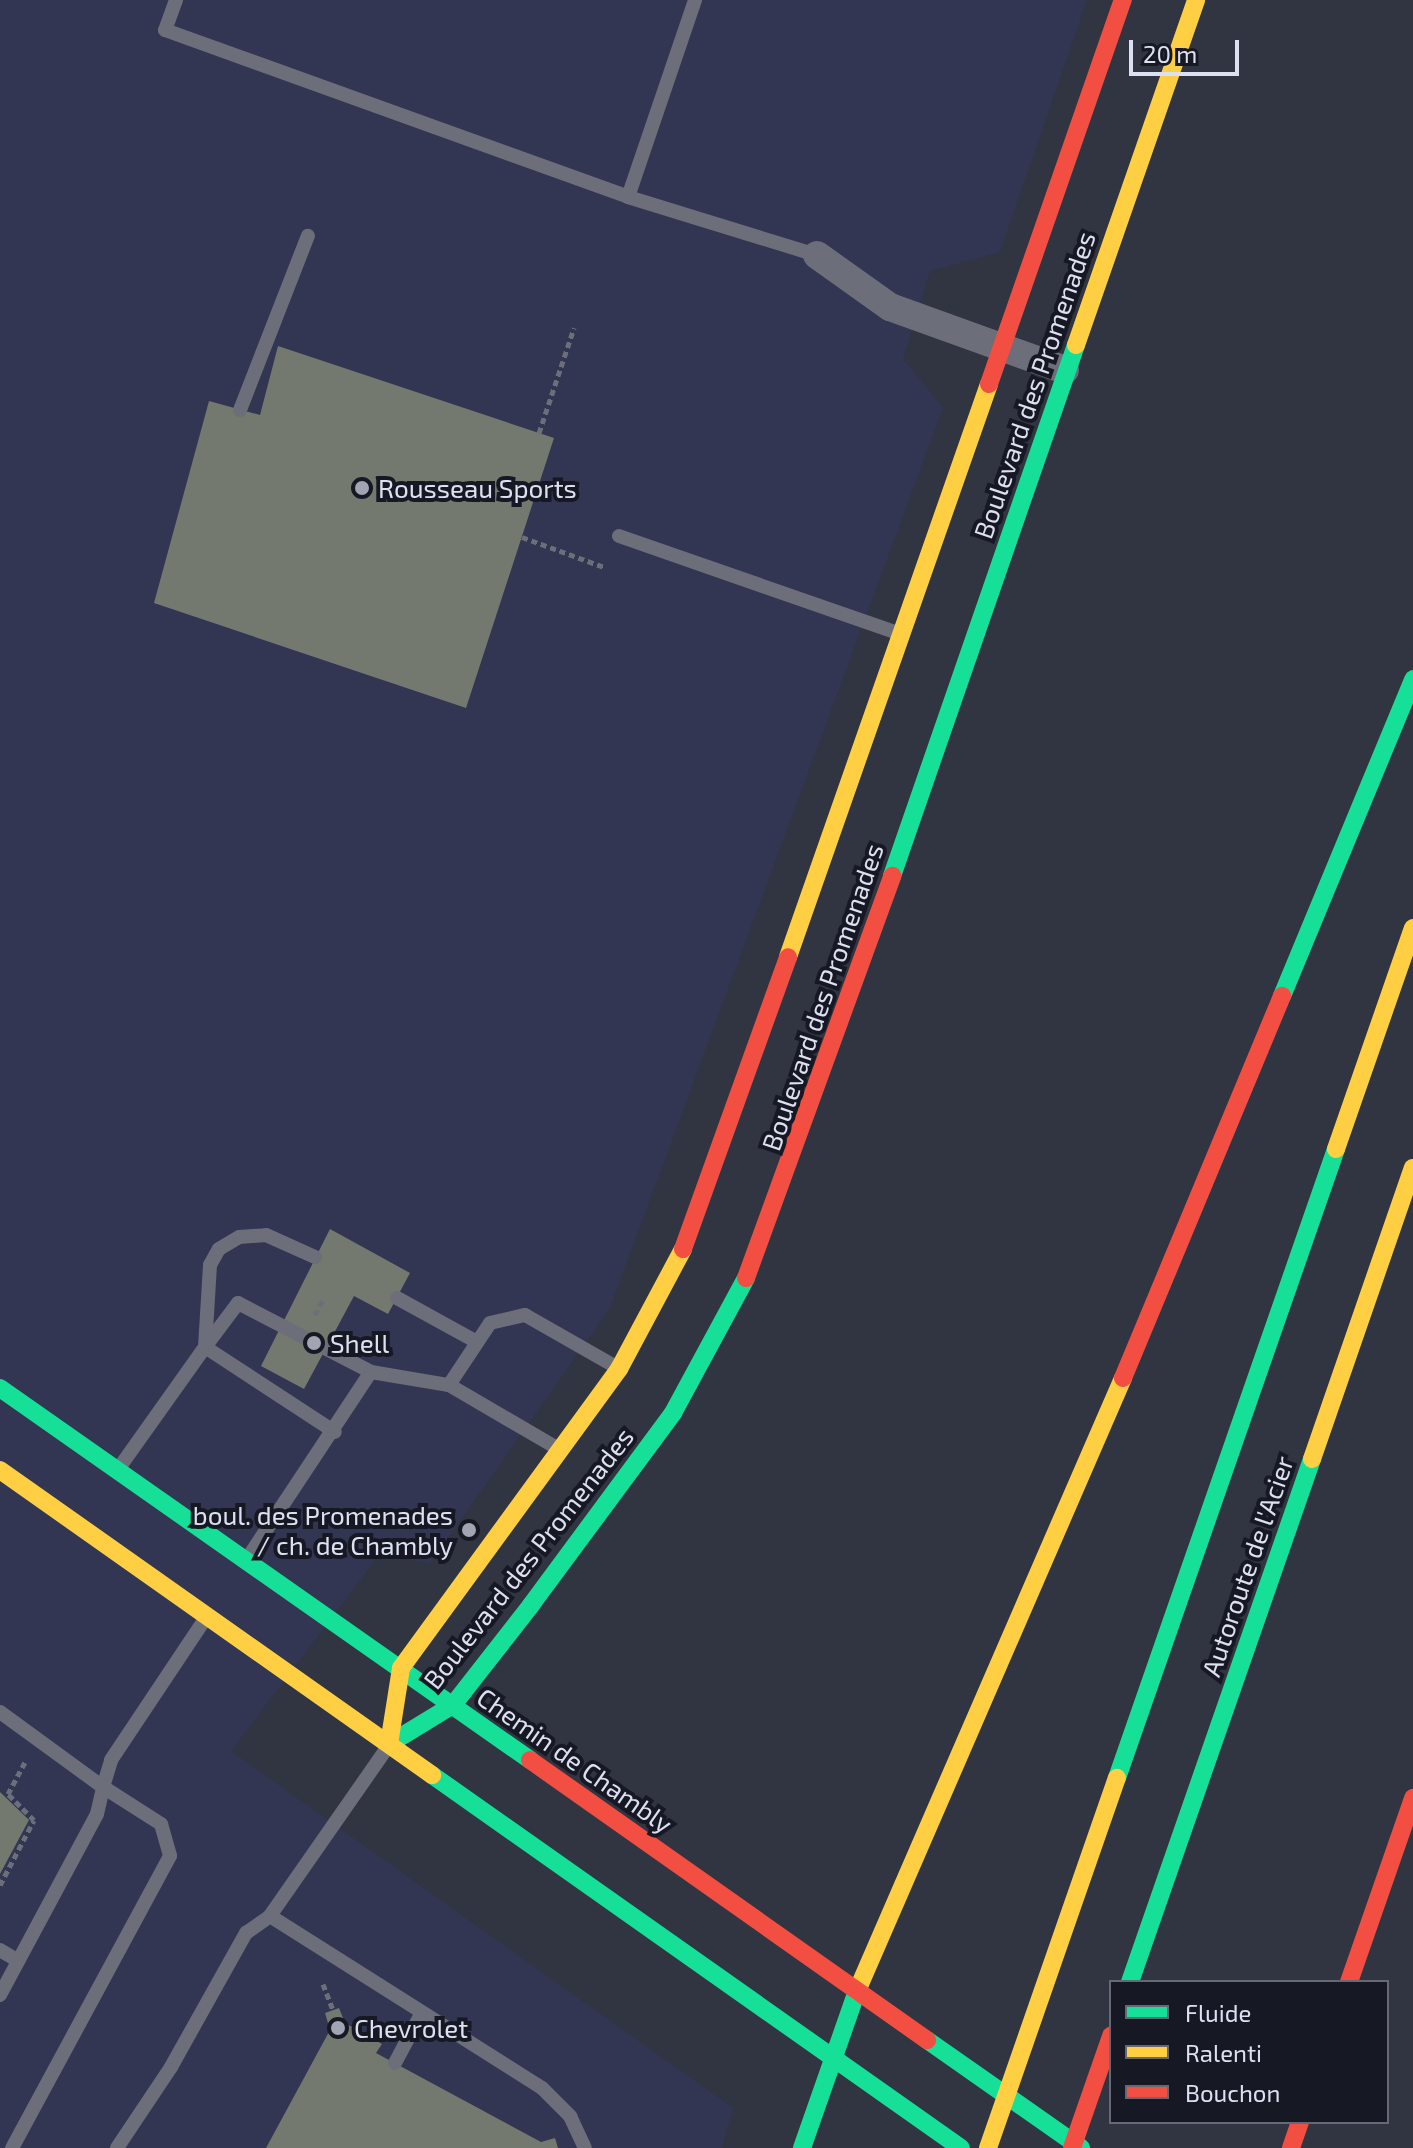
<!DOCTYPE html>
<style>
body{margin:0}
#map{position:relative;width:1413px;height:2148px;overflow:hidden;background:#313441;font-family:"Exo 2",sans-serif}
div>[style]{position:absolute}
.built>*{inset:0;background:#323652}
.building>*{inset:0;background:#74796f}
.path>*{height:5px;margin-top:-2.5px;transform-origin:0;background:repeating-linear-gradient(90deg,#6c6f79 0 6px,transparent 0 10px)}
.lane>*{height:14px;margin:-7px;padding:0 7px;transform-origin:7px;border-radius:7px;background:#6c6e79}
.street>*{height:28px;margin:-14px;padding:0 14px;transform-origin:14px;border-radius:14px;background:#6c6e79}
.fast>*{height:18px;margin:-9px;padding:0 9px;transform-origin:9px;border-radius:9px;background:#16e098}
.slow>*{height:18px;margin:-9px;padding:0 9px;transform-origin:9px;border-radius:9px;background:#ffcf43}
.jam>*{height:18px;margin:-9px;padding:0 9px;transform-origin:9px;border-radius:9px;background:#f24e42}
.dots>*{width:22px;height:22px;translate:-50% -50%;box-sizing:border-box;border:4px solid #161823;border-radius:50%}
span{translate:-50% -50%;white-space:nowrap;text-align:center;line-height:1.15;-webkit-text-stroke:8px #161823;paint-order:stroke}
.street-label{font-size:26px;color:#dde0f0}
.poi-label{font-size:26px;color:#dde0f0}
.left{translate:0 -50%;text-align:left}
.right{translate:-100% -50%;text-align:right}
.legend{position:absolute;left:1109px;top:1980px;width:280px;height:144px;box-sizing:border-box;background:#161823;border:2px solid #666875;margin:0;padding:10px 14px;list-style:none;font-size:24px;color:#dde0f0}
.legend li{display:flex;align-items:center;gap:16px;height:40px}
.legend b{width:40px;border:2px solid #666875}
.scale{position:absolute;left:1129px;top:40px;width:110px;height:36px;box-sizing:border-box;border:4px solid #dde0f0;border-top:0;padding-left:10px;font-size:24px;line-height:28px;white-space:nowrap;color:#dde0f0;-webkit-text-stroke:6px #161823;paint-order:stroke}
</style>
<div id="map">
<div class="built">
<div style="clip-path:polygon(0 0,1087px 0,1000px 252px,930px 271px,903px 359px,943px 408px,610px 1308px,430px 1563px,379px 1555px,231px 1751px,733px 2108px,722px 2148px,0 2148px)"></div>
</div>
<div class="building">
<div style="clip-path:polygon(278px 346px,554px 438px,466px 708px,154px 603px,209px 401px,260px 415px)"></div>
<div style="clip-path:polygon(330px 1229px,410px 1273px,388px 1314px,354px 1296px,304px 1389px,261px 1366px)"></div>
<div style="clip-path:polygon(0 1792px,29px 1820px,0 1874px)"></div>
<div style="clip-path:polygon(339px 2008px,345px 2023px,382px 2044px,376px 2053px,541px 2142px,555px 2138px,558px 2148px,266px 2148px,330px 2030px,325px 2013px)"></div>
</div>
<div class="path">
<div style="left:539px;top:433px;width:111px;rotate:-71.6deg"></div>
<div style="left:522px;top:537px;width:87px;rotate:20.1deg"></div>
<div style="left:315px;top:1315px;width:19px;rotate:-62deg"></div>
<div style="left:0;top:1885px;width:73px;rotate:-62.4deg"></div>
<div style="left:34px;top:1820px;width:37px;rotate:-135deg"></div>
<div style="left:8px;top:1794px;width:36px;rotate:-62deg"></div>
<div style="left:323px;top:1984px;width:28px;rotate:69deg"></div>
</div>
<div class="lane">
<div style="left:176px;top:0;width:32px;rotate:110deg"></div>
<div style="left:165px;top:30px;width:492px;rotate:19.8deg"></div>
<div style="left:628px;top:197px;width:198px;rotate:17.1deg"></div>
<div style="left:628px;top:197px;width:208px;rotate:-71.2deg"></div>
<div style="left:240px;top:410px;width:187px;rotate:-68.7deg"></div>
<div style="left:619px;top:536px;width:294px;rotate:19.2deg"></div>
<div style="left:397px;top:1298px;width:91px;rotate:28.8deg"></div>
<div style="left:205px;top:1347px;width:82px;rotate:-86.5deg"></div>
<div style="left:210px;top:1265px;width:18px;rotate:-61deg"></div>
<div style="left:219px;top:1249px;width:23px;rotate:-31deg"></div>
<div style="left:239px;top:1237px;width:27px;rotate:-4deg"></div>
<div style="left:266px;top:1235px;width:54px;rotate:24.2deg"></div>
<div style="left:205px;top:1347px;width:55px;rotate:-53.1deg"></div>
<div style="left:238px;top:1303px;width:150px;rotate:27.4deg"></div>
<div style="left:557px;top:1448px;width:125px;rotate:-149.7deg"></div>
<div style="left:449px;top:1385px;width:74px;rotate:-56.5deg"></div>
<div style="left:490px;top:1323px;width:36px;rotate:-13deg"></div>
<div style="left:525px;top:1315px;width:107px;rotate:29.7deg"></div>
<div style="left:119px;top:1468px;width:148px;rotate:-54.6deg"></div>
<div style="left:205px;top:1347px;width:155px;rotate:33.2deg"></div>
<div style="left:247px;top:1559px;width:224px;rotate:-56.5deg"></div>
<div style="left:371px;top:1372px;width:79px;rotate:9.5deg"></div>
<div style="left:0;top:1712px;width:127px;rotate:36.1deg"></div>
<div style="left:103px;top:1787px;width:28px;rotate:-73deg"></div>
<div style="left:111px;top:1760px;width:169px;rotate:-56.3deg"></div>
<div style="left:387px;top:1748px;width:205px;rotate:124.9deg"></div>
<div style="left:270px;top:1916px;width:322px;rotate:32.3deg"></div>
<div style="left:542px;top:2088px;width:40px;rotate:45deg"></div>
<div style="left:570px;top:2116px;width:35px;rotate:65deg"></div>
<div style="left:0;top:1950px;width:21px;rotate:31deg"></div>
<div style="left:0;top:1995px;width:205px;rotate:-61.8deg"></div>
<div style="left:97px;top:1814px;width:28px;rotate:-77deg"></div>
<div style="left:103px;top:1787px;width:69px;rotate:32.5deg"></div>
<div style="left:161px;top:1824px;width:33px;rotate:74deg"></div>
<div style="left:170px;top:1856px;width:332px;rotate:118.4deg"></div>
<div style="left:395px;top:2063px;width:55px;rotate:-62deg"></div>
<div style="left:117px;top:2148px;width:97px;rotate:-56.3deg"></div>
<div style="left:171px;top:2067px;width:154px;rotate:-60.8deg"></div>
<div style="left:246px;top:1933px;width:29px;rotate:-35deg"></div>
</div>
<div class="street">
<div style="left:817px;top:255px;width:90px;rotate:35.5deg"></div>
<div style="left:890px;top:307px;width:186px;rotate:19.8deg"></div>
</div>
<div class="fast">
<div style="left:892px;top:876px;width:562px;rotate:-70.89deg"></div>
<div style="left:1282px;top:996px;width:343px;rotate:-67.5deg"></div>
<div style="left:0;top:1388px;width:648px;rotate:35.06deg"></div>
<div style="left:389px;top:1744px;width:75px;rotate:-31.4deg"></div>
<div style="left:453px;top:1705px;width:127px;rotate:-52deg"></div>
<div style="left:531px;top:1605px;width:239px;rotate:-53.5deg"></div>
<div style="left:673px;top:1413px;width:153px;rotate:-61.6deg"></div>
<div style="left:432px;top:1775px;width:647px;rotate:35.19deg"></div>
<div style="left:1117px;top:1778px;width:666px;rotate:-70.8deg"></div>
<div style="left:1130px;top:1982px;width:554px;rotate:-70.81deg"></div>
<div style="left:927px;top:2040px;width:188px;rotate:35deg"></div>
<div style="left:802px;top:2148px;width:166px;rotate:-70.7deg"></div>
</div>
<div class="slow">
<div style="left:1076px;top:345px;width:365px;rotate:-70.8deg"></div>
<div style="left:788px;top:957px;width:607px;rotate:-70.67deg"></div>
<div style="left:1336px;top:1149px;width:234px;rotate:-70.8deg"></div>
<div style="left:1312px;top:1459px;width:308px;rotate:-70.9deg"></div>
<div style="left:0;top:1470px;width:529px;rotate:35.22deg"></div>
<div style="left:389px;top:1744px;width:77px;rotate:-81deg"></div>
<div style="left:401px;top:1668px;width:370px;rotate:-53.9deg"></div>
<div style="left:619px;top:1369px;width:136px;rotate:-61.9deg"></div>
<div style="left:857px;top:1991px;width:668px;rotate:-66.54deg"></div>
<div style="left:988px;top:2148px;width:392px;rotate:-70.8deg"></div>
</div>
<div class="jam">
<div style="left:989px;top:384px;width:407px;rotate:-70.8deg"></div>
<div style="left:683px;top:1249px;width:310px;rotate:-70.2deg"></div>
<div style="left:746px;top:1278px;width:428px;rotate:-70deg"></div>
<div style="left:1123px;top:1378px;width:414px;rotate:-67.4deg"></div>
<div style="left:530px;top:1760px;width:486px;rotate:35.2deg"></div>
<div style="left:1349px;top:1982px;width:195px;rotate:-70.8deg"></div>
<div style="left:1072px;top:2148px;width:119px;rotate:-70.8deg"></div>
<div style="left:1291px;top:2148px;width:28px;rotate:-71deg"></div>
</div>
<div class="dots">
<div style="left:362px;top:488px;background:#a1a4b3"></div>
<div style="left:314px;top:1343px;background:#a1a4b3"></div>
<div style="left:469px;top:1530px;background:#a1a4b3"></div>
<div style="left:338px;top:2028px;background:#a1a4b3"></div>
</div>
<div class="street-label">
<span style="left:1034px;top:385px;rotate:-71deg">Boulevard des Promenades</span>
<span style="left:822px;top:997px;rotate:-71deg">Boulevard des Promenades</span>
<span style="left:528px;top:1558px;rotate:-52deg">Boulevard des Promenades</span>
<span style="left:1247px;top:1566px;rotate:-71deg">Autoroute de l'Acier</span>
<span style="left:575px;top:1760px;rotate:35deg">Chemin de Chambly</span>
</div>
<div class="poi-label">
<span class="left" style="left:378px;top:488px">Rousseau Sports</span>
<span class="left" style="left:330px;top:1343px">Shell</span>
<span class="right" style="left:453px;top:1530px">boul. des Promenades<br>/ ch. de Chambly</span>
<span class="left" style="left:354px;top:2028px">Chevrolet</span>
</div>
<ul class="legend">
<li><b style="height:10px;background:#16e098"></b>Fluide</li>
<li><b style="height:10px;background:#ffcf43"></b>Ralenti</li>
<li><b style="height:10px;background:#f24e42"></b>Bouchon</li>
</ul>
<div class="scale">20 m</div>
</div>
